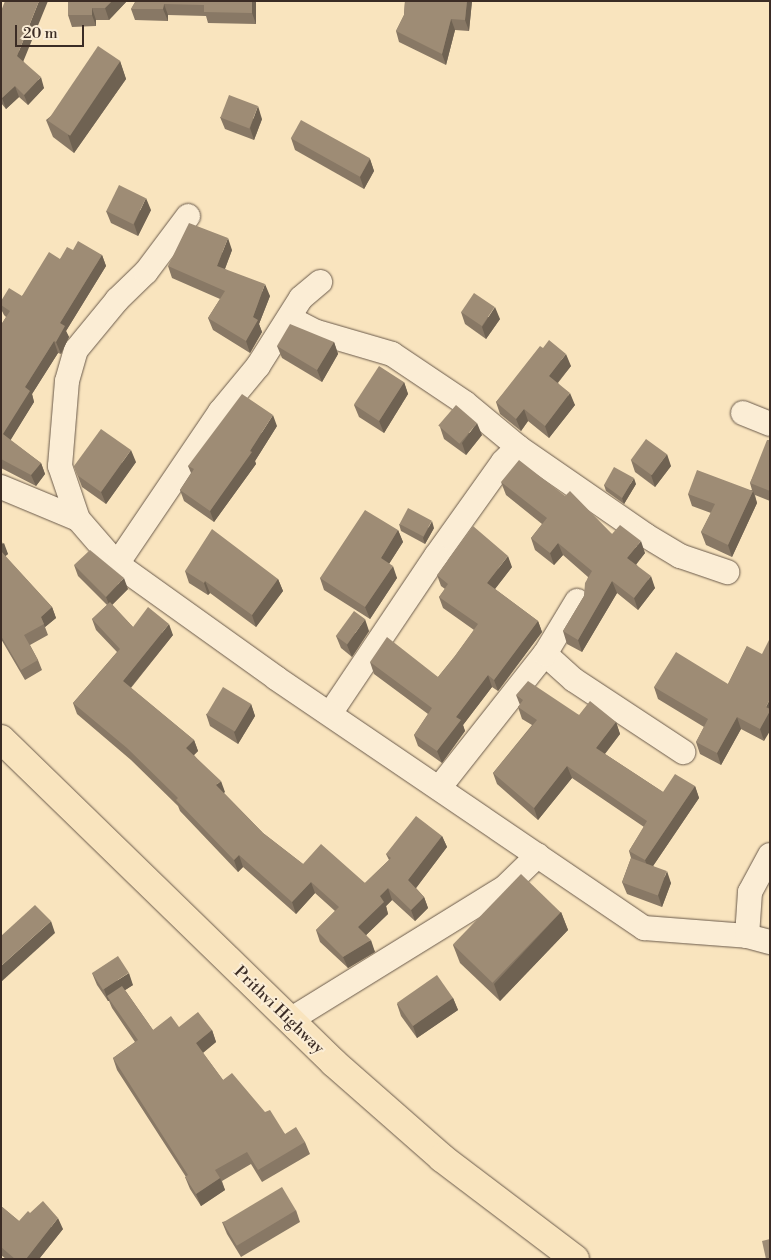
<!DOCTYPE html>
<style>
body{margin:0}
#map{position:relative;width:771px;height:1260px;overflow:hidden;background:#f9e4be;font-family:"Libre Bodoni",serif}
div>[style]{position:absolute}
.roads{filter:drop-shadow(0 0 1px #6a5a4b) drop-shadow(0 0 1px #6a5a4b)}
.minor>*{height:24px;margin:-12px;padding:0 12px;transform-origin:12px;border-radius:12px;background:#fbedd5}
.trunk>*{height:28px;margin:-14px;padding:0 14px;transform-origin:14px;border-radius:14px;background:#f9e4be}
.wall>*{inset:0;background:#887865}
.shaded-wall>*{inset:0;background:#6f6252}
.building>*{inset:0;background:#9e8c75;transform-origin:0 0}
span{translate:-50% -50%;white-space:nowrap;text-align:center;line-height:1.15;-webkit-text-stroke:4px #fbedd5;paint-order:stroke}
.street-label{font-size:16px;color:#3b2c25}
.frame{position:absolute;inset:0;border:2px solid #3b2c25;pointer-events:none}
.scale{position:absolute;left:15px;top:25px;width:69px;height:22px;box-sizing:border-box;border:2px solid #3b2c25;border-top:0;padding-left:6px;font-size:15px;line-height:18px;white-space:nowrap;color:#3b2c25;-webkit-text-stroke:4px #fbedd5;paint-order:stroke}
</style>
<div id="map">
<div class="roads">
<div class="minor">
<div style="left:289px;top:318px;width:31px;rotate:27deg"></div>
<div style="left:317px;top:332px;width:78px;rotate:16.3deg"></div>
<div style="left:392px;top:354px;width:88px;rotate:33.9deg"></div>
<div style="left:465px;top:403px;width:69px;rotate:39.7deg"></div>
<div style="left:518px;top:447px;width:21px;rotate:135deg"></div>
<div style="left:503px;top:462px;width:115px;rotate:125.5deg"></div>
<div style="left:436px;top:556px;width:190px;rotate:123.9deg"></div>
<div style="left:743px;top:413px;width:29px;rotate:22deg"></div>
<div style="left:518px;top:447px;width:155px;rotate:34.7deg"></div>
<div style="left:645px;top:535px;width:41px;rotate:31deg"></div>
<div style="left:680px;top:556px;width:50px;rotate:18.8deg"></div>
<div style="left:1px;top:487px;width:83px;rotate:22.6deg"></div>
<div style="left:78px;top:519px;width:60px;rotate:49.1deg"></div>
<div style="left:117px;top:564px;width:196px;rotate:35.6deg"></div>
<div style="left:276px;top:678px;width:445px;rotate:34.2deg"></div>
<div style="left:644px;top:928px;width:103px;rotate:4.4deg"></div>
<div style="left:747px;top:936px;width:24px;rotate:15deg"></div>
<div style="left:78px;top:519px;width:56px;rotate:-108.8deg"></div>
<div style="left:60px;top:466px;width:85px;rotate:-85.3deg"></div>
<div style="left:67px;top:381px;width:32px;rotate:-74deg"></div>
<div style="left:76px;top:350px;width:65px;rotate:-50.6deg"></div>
<div style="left:117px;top:300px;width:40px;rotate:-44deg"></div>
<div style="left:146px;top:272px;width:70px;rotate:-53.1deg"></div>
<div style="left:117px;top:564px;width:184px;rotate:-55.9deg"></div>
<div style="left:220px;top:412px;width:60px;rotate:-50.4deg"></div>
<div style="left:258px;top:366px;width:80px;rotate:-57.7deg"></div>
<div style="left:301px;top:298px;width:25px;rotate:-40deg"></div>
<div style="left:545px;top:654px;width:39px;rotate:42deg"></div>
<div style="left:574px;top:680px;width:131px;rotate:33.4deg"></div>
<div style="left:439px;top:788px;width:171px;rotate:-51.7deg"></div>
<div style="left:545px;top:654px;width:62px;rotate:-58.9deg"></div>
<div style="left:747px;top:936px;width:44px;rotate:-86.1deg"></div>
<div style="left:750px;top:892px;width:42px;rotate:-61.6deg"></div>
<div style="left:290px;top:1020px;width:251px;rotate:-31.7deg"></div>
<div style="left:504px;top:888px;width:47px;rotate:-44.1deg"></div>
</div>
<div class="trunk">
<div style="left:1px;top:739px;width:465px;rotate:44.2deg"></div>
<div style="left:334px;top:1063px;width:144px;rotate:41.3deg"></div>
<div style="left:442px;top:1158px;width:167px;rotate:37.2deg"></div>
</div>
</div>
<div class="wall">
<div style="clip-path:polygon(68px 1px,127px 1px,109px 20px,96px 20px,96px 26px,72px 27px,68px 15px)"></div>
<div style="clip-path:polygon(134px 1px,256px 1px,256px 24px,208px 23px,206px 16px,168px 15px,168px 21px,135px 20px,131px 9px,135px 2px)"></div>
<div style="clip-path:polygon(405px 1px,472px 1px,469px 31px,455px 30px,446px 65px,399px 42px,396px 31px,404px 15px)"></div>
<div style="clip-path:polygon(1px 11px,23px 61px,44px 88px,28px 105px,19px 97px,6px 109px,1px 103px)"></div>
<div style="clip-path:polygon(120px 61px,126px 79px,74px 153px,53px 137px,46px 120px)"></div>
<div style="clip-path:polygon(220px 117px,262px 119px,254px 140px,225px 129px)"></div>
<div style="clip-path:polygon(291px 138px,370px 159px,374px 171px,364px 189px,295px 150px)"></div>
<div style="clip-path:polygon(151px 210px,138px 236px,111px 223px,106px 211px)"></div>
<div style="clip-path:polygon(73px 250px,102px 255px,106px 266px,66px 331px,69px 337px,61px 354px,58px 353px,32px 394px,34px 402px,10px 440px,41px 463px,45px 474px,36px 486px,1px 468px,1px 325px,6px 317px,4px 315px,1px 309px,1px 301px,22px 296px,60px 259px)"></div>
<div style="clip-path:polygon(232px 250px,225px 269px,270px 296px,259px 324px,262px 332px,250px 353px,213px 330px,208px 318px,220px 299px,172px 278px,168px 266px)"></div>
<div style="clip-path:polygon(461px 312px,500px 319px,486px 339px,465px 324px)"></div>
<div style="clip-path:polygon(334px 342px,338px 354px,322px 382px,282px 358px,277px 346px)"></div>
<div style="clip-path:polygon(543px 348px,571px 366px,558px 383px,575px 405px,549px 438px,528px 421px,521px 431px,500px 414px,496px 402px)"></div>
<div style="clip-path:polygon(404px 382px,408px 394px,384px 433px,359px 417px,354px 405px)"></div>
<div style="clip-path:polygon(277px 426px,255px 461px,256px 464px,214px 522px,184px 501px,180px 490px,191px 473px,188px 466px)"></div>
<div style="clip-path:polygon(440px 427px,482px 435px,466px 455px,444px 439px)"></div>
<div style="clip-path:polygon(770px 440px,770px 501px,755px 495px,757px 503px,732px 557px,706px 545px,701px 532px,711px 513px,692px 506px,688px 494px,752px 490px,750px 483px)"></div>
<div style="clip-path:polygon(631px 460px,671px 466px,655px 487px,635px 472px)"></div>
<div style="clip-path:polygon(136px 462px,106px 504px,82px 487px,74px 466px)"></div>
<div style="clip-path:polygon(501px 482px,612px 534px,645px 553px,636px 564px,655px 588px,638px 610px,617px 593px,582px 652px,567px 644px,563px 631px,584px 596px,588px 577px,563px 555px,554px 565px,535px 550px,531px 538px,542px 524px,506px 495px)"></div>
<div style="clip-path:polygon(636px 484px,624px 504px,606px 491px,604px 485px)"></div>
<div style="clip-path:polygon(399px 524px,434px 528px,425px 544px,401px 531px)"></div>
<div style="clip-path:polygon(398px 530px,403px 542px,389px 564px,397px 578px,370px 619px,324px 590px,320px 578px)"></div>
<div style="clip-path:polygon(1px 540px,8px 554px,5px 556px,52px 607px,56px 618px,45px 627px,48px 635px,30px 645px,38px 660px,42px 670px,25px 680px,1px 639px)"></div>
<div style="clip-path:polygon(74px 565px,128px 589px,112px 605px,133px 627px,173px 635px,131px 688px,194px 740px,198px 751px,194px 755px,224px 793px,263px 833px,303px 864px,365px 883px,389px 860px,386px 854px,442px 836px,447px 847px,416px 888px,424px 897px,428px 908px,415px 921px,392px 900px,386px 906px,388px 914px,366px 935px,375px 952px,348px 968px,320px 942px,316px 930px,335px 911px,315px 893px,296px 914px,243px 867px,238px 872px,180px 811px,178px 806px,131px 760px,77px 714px,73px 703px,117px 652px,96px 630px,92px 619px,107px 605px,78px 576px)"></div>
<div style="clip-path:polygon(512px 567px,495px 589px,538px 621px,542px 632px,498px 691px,492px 687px,463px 725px,465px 731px,442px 763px,418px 746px,414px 735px,428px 714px,374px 674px,370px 662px,438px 677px,455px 656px,474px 630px,443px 608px,439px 597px,445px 589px,441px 586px,437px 575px)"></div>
<div style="clip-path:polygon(185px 571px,278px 579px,283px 591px,256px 627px,210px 593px,208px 595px,189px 583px)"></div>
<div style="clip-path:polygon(369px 631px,352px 657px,341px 648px,336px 636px)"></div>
<div style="clip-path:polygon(747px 646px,764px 741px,741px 729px,721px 765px,700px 754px,696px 742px,704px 727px,658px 699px,654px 687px,728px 684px)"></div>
<div style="clip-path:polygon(516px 695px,579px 715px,616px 722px,620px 734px,605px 754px,663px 792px,695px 786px,699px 798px,653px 866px,671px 883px,662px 907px,627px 894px,622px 882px,631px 858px,629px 851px,644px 827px,572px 778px,538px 820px,497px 784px,493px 773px,532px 725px,522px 719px,518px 707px,520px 705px)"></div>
<div style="clip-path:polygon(251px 704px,255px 716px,238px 744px,210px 726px,206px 714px)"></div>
<div style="clip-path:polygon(561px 912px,568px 930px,500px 1001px,460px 963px,453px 945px)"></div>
<div style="clip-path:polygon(92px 973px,133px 985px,125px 990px,153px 1030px,179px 1027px,212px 1030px,216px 1042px,203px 1053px,223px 1080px,285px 1134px,305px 1142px,310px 1154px,262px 1182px,251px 1164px,222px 1181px,225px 1190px,201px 1206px,190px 1189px,185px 1177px,186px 1177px,117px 1070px,113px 1058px,135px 1042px,112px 1008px,109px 1001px,108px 1001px,97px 985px)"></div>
<div style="clip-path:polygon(453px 998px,458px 1010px,417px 1038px,401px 1016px,397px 1004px)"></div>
<div style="clip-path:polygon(1px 1206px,19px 1221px,63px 1229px,39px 1259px,6px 1259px,1px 1255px)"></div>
<div style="clip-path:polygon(296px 1210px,300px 1222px,241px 1257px,227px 1234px,222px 1222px)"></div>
</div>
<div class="shaded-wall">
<div style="clip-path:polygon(39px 1px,48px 1px,21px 67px,17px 56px)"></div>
<div style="clip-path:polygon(112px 1px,127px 1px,109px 20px,105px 8px)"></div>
<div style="clip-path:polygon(252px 1px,256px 1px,256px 24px,252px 13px)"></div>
<div style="clip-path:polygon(467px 1px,472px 1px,469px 31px,465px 20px)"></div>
<div style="clip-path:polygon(164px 4px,168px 15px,168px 21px,163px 9px)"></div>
<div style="clip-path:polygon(92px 8px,96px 20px,96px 26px,92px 15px)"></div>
<div style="clip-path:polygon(451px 19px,455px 30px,446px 65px,442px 54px)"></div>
<div style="clip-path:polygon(120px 61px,126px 79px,74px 153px,68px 135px)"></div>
<div style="clip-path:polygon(41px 77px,44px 88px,28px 105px,24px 95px)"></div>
<div style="clip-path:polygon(15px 86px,19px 97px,6px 109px,2px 98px)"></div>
<div style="clip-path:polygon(258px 106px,262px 119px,254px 140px,250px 128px)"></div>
<div style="clip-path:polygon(370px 159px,374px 171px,364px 189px,360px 177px)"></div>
<div style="clip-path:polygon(146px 198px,151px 210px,138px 236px,134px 224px)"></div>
<div style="clip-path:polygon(228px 238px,232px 250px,221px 279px,217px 266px)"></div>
<div style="clip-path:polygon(102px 255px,106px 266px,66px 331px,69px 337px,61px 354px,56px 342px,60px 323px)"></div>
<div style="clip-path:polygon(265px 284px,270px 296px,259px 324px,262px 332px,250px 353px,246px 341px,253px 317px)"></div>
<div style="clip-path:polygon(495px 307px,500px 319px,486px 339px,482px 327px)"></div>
<div style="clip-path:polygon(54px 341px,58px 353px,32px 394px,34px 402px,7px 446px,3px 434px,25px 387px)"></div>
<div style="clip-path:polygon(334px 342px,338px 354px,322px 382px,317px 370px)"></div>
<div style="clip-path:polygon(566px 354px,571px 366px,553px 388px,549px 376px)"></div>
<div style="clip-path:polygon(404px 382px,408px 394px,384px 433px,379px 421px)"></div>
<div style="clip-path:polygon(570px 393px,575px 405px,549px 438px,545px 426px)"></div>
<div style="clip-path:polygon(524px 409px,528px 421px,521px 431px,516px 419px)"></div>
<div style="clip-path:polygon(273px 415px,277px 426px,255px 461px,256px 464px,214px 522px,210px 511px,250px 451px)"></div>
<div style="clip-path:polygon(477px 423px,482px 435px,466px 455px,462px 443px)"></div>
<div style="clip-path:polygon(131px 450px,136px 462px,106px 504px,101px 492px)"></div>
<div style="clip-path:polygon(667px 454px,671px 466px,655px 487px,651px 475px)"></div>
<div style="clip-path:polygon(41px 463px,45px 474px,36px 486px,31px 475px)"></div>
<div style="clip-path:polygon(634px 478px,636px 484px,624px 504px,622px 498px)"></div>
<div style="clip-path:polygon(753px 491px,757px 503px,732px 557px,728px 545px)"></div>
<div style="clip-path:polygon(432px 521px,434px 528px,425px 544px,423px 538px)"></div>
<div style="clip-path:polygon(398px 530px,403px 542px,385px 570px,381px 558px)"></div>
<div style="clip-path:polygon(641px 541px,645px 553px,632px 570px,627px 558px)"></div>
<div style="clip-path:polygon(4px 543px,8px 554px,2px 559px,1px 556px,1px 545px)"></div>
<div style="clip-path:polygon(558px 543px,563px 555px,554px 565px,550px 553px)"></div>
<div style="clip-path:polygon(508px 556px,512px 567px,491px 594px,487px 583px)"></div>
<div style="clip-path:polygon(393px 566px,397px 578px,370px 619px,365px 607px)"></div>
<div style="clip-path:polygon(651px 576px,655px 588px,638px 610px,634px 598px)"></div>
<div style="clip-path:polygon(124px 578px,128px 589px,110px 607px,106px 597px)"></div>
<div style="clip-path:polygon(278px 579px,283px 591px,256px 627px,252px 615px)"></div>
<div style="clip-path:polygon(205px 581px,210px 593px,208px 595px,204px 583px)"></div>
<div style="clip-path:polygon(612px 581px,617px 593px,582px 652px,578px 640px)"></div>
<div style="clip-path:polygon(52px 607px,56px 618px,45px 627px,41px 617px)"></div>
<div style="clip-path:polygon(365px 619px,369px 631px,352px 657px,347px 645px)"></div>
<div style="clip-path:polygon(538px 621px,542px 632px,498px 691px,494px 680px)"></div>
<div style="clip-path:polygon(169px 624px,173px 635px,127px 692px,123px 681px)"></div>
<div style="clip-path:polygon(488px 675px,492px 687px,463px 725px,465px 731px,442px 763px,437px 751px,456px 717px)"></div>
<div style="clip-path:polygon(770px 699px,770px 731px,764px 741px,760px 729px,766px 707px)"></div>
<div style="clip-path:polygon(251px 704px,255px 716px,238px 744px,234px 732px)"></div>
<div style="clip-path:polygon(737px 717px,741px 729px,721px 765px,717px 753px)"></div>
<div style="clip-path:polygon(616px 722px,620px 734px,600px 760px,596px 748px)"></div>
<div style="clip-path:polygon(194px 740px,198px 751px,190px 759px,186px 748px)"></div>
<div style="clip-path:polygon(567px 766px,572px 778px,538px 820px,534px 808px)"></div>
<div style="clip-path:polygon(221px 781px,225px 792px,221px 796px,216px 785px)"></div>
<div style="clip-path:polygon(695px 786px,699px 798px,649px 872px,645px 860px)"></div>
<div style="clip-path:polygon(442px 836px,447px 847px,413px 892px,408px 880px)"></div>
<div style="clip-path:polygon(239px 855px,243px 867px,238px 872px,234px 860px)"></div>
<div style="clip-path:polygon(667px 871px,671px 883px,662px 907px,658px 895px)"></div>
<div style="clip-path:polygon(311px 882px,315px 893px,296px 914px,292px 902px)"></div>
<div style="clip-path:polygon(388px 888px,392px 900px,386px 906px,388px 914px,362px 939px,358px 927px,380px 896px)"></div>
<div style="clip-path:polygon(424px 897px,428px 908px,415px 921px,411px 910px)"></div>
<div style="clip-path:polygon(561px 912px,568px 930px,500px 1001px,494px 984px)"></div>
<div style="clip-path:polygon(51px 921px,55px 933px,1px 982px,1px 966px)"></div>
<div style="clip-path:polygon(371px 940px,375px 952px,348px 968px,343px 957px)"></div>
<div style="clip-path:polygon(129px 973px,133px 985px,110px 1000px,107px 996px,109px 1001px,108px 1001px,104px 989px)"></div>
<div style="clip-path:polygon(453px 998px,458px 1010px,417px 1038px,413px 1026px)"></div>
<div style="clip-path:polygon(212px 1030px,216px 1042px,200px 1055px,196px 1043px)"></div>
<div style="clip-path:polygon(220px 1178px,225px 1190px,201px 1206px,196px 1194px)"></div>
<div style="clip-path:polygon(58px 1218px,63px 1229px,39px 1259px,26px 1259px)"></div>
</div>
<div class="building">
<div style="clip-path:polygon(5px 1px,39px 1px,17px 56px,41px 77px,24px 95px,15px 86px,2px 98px,1px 97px,1px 11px)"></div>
<div style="clip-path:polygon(68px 1px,112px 1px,105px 8px,92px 8px,92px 15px,68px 15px)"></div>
<div style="clip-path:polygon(136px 1px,252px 1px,252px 13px,204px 12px,204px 5px,164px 4px,163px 9px,131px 9px)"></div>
<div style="clip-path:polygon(405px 1px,467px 1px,465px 20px,451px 19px,442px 54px,396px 31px,404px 15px)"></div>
<div style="left:98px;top:46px;width:27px;height:90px;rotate:34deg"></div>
<div style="left:229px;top:95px;width:31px;height:24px;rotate:21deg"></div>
<div style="left:301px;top:120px;width:79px;height:21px;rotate:29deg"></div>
<div style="left:119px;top:185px;width:30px;height:29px;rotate:26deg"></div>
<div style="clip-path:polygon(189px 223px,228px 238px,217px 266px,265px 284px,253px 317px,258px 320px,246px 341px,208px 318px,225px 291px,168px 266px)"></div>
<div style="clip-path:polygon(78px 241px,102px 255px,60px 323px,65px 326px,56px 342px,54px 341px,25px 387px,30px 391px,3px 434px,41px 463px,31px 475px,1px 459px,1px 325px,10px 311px,1px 305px,1px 301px,9px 288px,22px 296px,49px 252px,60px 259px,67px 247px,73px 250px)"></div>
<div style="left:474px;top:293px;width:25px;height:23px;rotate:34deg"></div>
<div style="clip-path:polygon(290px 324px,334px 342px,317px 370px,277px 346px)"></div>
<div style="clip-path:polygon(549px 340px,566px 354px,549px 376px,570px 393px,545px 426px,524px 409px,516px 419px,496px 402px,540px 346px,543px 348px)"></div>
<div style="left:379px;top:366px;width:30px;height:46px;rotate:33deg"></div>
<div style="clip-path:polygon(242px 394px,273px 415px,250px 451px,252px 452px,210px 511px,180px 490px,194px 469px,188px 466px)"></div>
<div style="left:456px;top:405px;width:28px;height:27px;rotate:41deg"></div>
<div style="clip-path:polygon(101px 429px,131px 450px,101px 492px,77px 475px,74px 466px)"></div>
<div style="left:646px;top:439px;width:26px;height:26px;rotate:36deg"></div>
<div style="clip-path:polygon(767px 440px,770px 440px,770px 491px,750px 483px)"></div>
<div style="clip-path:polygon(519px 460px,565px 496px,570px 491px,612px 534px,620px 525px,641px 541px,627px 558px,651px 576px,634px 598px,612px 581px,578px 640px,563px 631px,584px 596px,585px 583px,592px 571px,558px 543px,550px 553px,531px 538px,547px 518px,501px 482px)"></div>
<div style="clip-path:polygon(614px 467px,634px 478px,622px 498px,604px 485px)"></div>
<div style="clip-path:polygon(697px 470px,753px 491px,728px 545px,701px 532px,715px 504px,688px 494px)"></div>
<div style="left:408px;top:508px;width:27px;height:18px;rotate:28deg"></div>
<div style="clip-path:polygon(365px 510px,398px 530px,381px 558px,393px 566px,365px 607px,320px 578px)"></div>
<div style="clip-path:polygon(473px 526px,508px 556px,487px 583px,538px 621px,494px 680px,488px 675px,456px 717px,461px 720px,437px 751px,414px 735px,432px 708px,370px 662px,387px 637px,438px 677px,455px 656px,478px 624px,439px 597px,448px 584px,437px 575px)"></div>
<div style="clip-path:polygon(212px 529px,278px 579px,252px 615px,205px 581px,204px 583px,185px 571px)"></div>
<div style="clip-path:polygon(90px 550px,124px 578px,106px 597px,74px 565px)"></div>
<div style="clip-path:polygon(1px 551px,52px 607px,41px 617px,44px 624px,24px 635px,38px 660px,21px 670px,1px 636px)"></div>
<div style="clip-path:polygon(110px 602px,133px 627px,148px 607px,169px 624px,123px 681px,194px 740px,186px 748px,221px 781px,216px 785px,263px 833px,303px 864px,321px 844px,365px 883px,391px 858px,386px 854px,416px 816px,442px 836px,408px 880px,424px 897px,411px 910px,388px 888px,380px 896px,384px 902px,358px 927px,371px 940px,343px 957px,316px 930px,339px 907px,311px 882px,292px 902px,239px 855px,234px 860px,176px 800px,178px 798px,127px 748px,73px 703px,120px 649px,92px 619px)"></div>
<div style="left:354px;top:611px;width:14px;height:31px;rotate:36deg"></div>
<div style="clip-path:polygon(770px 638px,770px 699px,766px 707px,770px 709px,770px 711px,760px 729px,737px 717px,717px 753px,696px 742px,708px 719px,654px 687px,676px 652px,728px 684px,747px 646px,762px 654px)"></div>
<div style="clip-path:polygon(528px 681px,579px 715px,590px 701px,616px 722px,596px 748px,663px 792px,675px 774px,695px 786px,645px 860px,629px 851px,647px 821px,567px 766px,534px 808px,493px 773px,537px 720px,518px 707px,523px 700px,516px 695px)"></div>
<div style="left:223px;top:687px;width:33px;height:32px;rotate:31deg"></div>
<div style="left:631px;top:858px;width:38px;height:26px;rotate:20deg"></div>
<div style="left:521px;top:874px;width:55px;height:98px;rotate:44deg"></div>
<div style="clip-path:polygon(35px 905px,51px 921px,1px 966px,1px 936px)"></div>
<div style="left:118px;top:956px;width:20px;height:31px;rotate:57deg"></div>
<div style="left:437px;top:975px;width:28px;height:49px;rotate:55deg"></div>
<div style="clip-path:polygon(122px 986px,153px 1030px,171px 1016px,179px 1027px,198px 1012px,212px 1030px,196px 1043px,223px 1080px,232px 1073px,265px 1112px,270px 1110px,285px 1134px,296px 1127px,305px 1142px,258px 1170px,247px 1152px,215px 1170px,220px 1178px,196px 1194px,185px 1177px,188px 1175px,113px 1058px,138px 1040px,107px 996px)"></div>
<div style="left:282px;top:1187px;width:27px;height:69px;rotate:59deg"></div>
<div style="clip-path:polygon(43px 1201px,58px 1218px,26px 1259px,15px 1259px,1px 1247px,1px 1206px,19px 1221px,28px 1211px,30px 1213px)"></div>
<div style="clip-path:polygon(770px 1239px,770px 1259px,766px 1259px,762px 1241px)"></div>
</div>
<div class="street-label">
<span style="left:279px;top:1010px;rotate:44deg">Prithvi Highway</span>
</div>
<div class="frame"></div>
<div class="scale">20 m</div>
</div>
